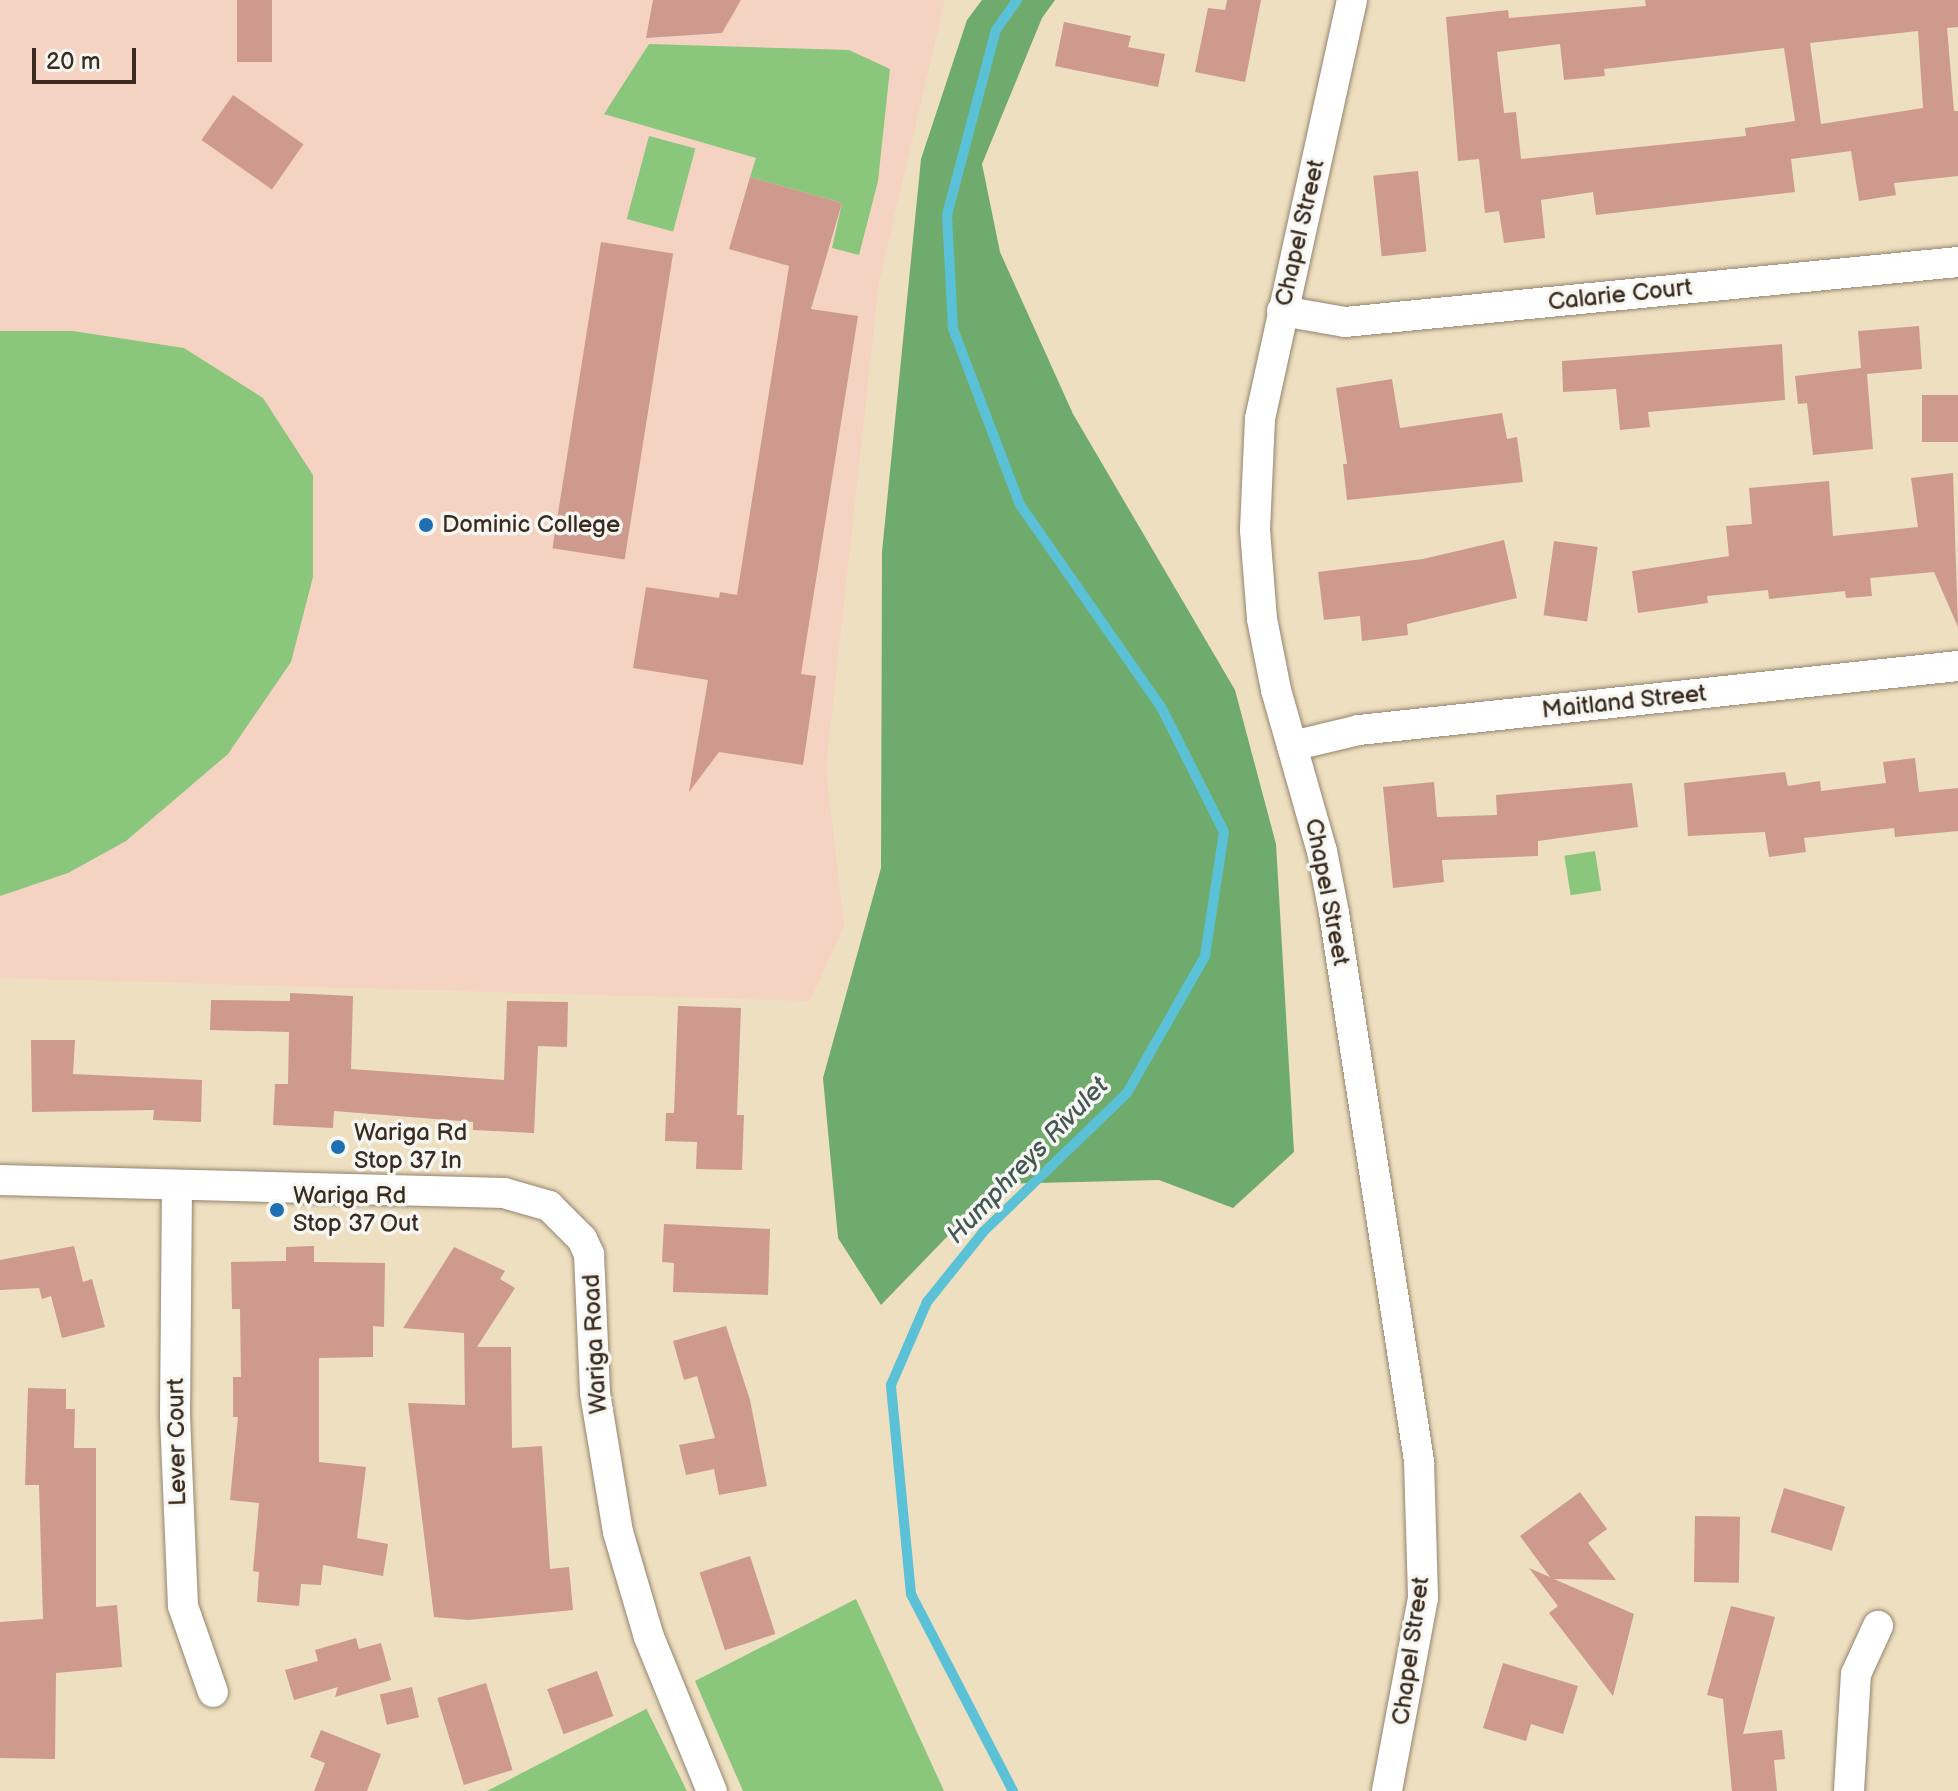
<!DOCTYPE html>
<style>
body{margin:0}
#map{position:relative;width:1958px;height:1791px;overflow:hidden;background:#eedfc0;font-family:"Balsamiq Sans",sans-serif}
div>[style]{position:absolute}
.built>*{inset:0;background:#f5d3c2}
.green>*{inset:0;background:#8ac67c;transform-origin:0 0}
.forest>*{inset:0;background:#6fab6c}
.stream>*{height:10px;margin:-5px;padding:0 5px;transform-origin:5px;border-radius:5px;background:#5ac1d6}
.building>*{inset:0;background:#cd9a8d;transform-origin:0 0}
.roads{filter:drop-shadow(0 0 2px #94846f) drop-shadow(0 0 2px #94846f)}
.street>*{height:30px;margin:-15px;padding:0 15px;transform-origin:15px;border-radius:15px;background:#fff}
.dots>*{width:22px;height:22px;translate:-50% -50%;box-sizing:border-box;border:4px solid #f6f6f2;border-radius:50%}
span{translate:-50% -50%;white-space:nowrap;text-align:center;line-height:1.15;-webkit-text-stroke:7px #f6f6f2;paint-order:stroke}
.street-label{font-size:24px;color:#3b2a1e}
.poi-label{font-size:24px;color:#3b2a1e}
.left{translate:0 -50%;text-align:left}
.water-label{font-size:26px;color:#445755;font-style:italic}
.scale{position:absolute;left:32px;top:48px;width:104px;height:36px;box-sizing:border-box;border:4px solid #3b2a1e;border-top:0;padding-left:10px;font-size:24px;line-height:28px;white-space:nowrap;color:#3b2a1e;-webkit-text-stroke:6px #f6f6f2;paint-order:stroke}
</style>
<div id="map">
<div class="built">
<div style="clip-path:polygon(0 0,945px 0,879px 282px,826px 768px,844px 926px,810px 1001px,0 978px)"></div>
</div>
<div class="green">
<div style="clip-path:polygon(649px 44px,849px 50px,890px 69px,878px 181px,859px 255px,832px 248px,842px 203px,750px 177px,756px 158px,604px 114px)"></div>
<div style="left:649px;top:136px;width:48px;height:86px;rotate:15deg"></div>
<div style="clip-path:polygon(0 331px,73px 331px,184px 348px,263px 398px,313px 475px,313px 577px,291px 662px,228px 754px,126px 841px,68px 873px,0 896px)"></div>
<div style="left:1595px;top:851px;width:40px;height:31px;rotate:81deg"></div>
<div style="clip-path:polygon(856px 1599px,944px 1791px,743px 1791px,695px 1681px)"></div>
<div style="clip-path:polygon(646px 1708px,687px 1791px,487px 1791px,646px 1709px)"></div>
</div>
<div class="forest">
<div style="clip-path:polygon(982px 0,1055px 0,1042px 18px,982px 164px,1000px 252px,1073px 414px,1235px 690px,1276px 844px,1294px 1152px,1233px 1208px,1159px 1180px,998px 1184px,881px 1305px,838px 1238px,823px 1078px,881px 868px,882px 552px,921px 159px,967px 20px)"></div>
</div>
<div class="stream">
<div style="left:1013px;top:1791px;width:222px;rotate:-117.4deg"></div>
<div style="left:911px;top:1594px;width:210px;rotate:-95.5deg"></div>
<div style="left:891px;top:1385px;width:90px;rotate:-66.6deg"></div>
<div style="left:927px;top:1302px;width:90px;rotate:-51.3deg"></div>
<div style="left:983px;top:1232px;width:200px;rotate:-44deg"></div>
<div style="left:1127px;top:1093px;width:158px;rotate:-60.3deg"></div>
<div style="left:1205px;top:956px;width:125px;rotate:-81.3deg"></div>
<div style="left:1224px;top:832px;width:140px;rotate:-116.7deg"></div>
<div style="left:1161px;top:707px;width:246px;rotate:-124.9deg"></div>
<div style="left:1020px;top:505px;width:188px;rotate:-110.8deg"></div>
<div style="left:953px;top:329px;width:114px;rotate:-93deg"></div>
<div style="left:947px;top:215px;width:191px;rotate:-75.2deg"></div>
<div style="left:996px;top:30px;width:37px;rotate:-55deg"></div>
</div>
<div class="building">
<div style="left:237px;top:0;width:35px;height:62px"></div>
<div style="clip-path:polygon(653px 0,741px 0,722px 33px,646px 38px)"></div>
<div style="clip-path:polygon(1227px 0,1261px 0,1245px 82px,1195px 72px,1208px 8px,1225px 10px)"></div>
<div style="clip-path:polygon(evenodd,1645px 0,1958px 0,1958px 27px,1947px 28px,1954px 111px,1958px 111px,1958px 176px,1894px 183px,1896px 195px,1859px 201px,1851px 151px,1791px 159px,1795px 192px,1596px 215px,1593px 192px,1541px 200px,1545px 238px,1504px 243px,1499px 211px,1485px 213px,1479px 159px,1458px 161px,1446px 17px,1508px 10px,1509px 18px,1646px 6px,1645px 0,1918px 31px,1923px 108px,1821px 124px,1810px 43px,1918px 31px,1645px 0,1560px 44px,1564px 80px,1605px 76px,1604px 69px,1784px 48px,1795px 121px,1745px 128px,1746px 136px,1521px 159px,1516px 112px,1504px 113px,1497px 52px,1560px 44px)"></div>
<div style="clip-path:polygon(1064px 22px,1131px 36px,1128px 47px,1165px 54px,1158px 87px,1055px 66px)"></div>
<div style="left:233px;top:95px;width:86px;height:55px;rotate:35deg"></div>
<div style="left:1418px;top:171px;width:81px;height:45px;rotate:84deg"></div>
<div style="clip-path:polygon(750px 177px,842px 203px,811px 309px,858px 316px,801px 674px,816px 676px,803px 765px,719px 752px,689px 792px,708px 680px,633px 668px,646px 587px,719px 598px,720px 592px,737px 595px,789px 266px,729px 249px)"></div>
<div style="left:601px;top:242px;width:73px;height:310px;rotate:9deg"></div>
<div style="clip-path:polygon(1919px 326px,1922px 369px,1867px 374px,1873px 449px,1813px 455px,1807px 403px,1798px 404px,1795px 376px,1861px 368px,1858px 331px)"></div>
<div style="clip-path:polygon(1782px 344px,1785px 400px,1648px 412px,1650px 427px,1620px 430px,1616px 389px,1563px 392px,1562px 361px)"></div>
<div style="clip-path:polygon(1392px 379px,1400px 428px,1502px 413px,1507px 439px,1517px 437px,1523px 482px,1347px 500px,1343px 464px,1347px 464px,1336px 388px)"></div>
<div style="left:1958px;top:395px;width:47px;height:36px;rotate:90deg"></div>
<div style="clip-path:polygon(1953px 473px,1958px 627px,1934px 572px,1870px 578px,1872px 596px,1846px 598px,1845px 591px,1769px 599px,1768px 590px,1707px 596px,1708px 603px,1638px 613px,1632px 571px,1729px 556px,1726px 526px,1752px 524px,1749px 488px,1829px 481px,1833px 536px,1918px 527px,1911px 478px)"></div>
<div style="clip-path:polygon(1504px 540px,1517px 598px,1407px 624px,1408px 635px,1362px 641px,1360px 616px,1324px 620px,1318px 572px,1423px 559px)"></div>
<div style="left:1554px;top:541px;width:44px;height:75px;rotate:8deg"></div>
<div style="clip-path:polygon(1915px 758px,1919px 792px,1958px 788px,1958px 831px,1895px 837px,1894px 828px,1804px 838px,1806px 852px,1769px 857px,1765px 832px,1688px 836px,1684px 783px,1785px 772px,1788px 786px,1820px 781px,1821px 791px,1886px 783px,1883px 762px)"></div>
<div style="clip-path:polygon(1434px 782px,1437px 817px,1497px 815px,1496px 795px,1632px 783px,1638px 827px,1538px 841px,1538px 856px,1442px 860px,1444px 882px,1393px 888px,1383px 787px)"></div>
<div style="clip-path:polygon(290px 993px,353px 996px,351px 1069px,504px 1080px,507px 1001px,568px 1002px,567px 1047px,538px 1046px,534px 1133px,473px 1130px,473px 1122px,334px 1111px,333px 1128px,273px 1125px,275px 1084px,288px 1084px,289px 1032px,210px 1030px,211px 1000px,290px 1001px)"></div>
<div style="clip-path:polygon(678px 1006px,741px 1008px,737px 1115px,744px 1115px,742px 1170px,696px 1169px,697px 1142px,665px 1141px,666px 1113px,674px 1113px)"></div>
<div style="clip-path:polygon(31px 1040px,75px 1040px,73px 1074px,202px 1080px,201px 1122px,153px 1120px,154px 1110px,32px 1112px)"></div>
<div style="clip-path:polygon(664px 1224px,770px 1229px,768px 1295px,673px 1292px,674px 1263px,662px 1262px)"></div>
<div style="clip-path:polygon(74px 1246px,83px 1282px,92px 1279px,105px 1327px,62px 1338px,51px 1296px,42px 1299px,39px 1288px,0 1290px,0 1260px)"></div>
<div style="clip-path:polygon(314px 1246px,314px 1262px,385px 1263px,384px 1327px,373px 1326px,373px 1357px,319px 1358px,319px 1462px,366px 1467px,357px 1538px,388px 1544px,383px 1576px,323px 1565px,321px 1585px,301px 1584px,299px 1606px,257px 1602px,259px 1572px,253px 1571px,259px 1503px,230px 1500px,238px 1417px,233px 1417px,233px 1377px,241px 1377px,240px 1309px,232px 1309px,231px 1262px,286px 1261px,286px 1247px)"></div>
<div style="clip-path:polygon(454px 1247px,505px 1271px,500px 1279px,515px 1288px,477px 1347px,511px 1347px,512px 1448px,542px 1446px,550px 1569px,569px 1567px,573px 1610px,468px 1620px,434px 1617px,408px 1403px,465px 1405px,464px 1333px,403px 1328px)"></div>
<div style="clip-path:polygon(726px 1326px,750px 1400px,767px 1486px,719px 1495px,714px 1469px,686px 1475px,679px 1445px,715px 1438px,697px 1376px,684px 1380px,673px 1341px)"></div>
<div style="clip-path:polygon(28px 1388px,66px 1389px,66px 1409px,75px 1409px,74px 1448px,96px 1448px,96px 1607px,117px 1605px,122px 1667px,56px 1673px,55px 1759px,0 1758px,0 1622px,43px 1619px,39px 1485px,25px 1485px)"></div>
<div style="left:1784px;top:1488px;width:64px;height:46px;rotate:17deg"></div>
<div style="clip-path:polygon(1580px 1492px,1607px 1529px,1588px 1543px,1616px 1580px,1554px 1579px,1634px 1614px,1613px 1696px,1549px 1613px,1558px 1606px,1529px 1568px,1550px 1577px,1520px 1536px)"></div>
<div style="left:1695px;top:1516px;width:45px;height:66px;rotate:1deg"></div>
<div style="left:750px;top:1556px;width:82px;height:53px;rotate:72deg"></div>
<div style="clip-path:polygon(1731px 1606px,1775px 1617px,1743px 1734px,1782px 1730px,1785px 1759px,1774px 1760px,1777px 1791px,1732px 1791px,1723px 1699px,1707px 1695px)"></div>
<div style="clip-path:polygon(356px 1638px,359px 1649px,381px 1643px,391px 1680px,335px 1697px,338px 1687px,294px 1700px,285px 1670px,318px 1661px,315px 1650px)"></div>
<div style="clip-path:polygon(1503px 1663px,1578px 1686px,1563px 1734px,1531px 1724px,1526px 1741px,1483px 1728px)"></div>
<div style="left:597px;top:1671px;width:48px;height:53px;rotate:70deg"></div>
<div style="left:486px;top:1683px;width:91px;height:51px;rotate:73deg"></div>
<div style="left:412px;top:1687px;width:31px;height:33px;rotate:77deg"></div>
<div style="clip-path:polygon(321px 1730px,381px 1754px,367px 1791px,314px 1791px,325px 1763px,310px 1757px)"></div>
</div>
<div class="roads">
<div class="street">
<div style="left:1352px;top:0;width:429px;rotate:102.4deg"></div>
<div style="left:1260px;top:419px;width:111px;rotate:92.6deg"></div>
<div style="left:1255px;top:530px;width:89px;rotate:85.5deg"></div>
<div style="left:1262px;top:619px;width:72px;rotate:78.8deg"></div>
<div style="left:1276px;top:690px;width:167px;rotate:74.1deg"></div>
<div style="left:1322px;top:851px;width:63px;rotate:79deg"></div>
<div style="left:1334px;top:913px;width:555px;rotate:81.18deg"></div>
<div style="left:1419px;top:1461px;width:137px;rotate:88.3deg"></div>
<div style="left:1423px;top:1598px;width:196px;rotate:100.6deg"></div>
<div style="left:1282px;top:311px;width:64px;rotate:9.9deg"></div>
<div style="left:1345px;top:322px;width:616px;rotate:-5.59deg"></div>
<div style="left:1292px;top:746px;width:69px;rotate:-13.4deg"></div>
<div style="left:1359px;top:730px;width:602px;rotate:-6.1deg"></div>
<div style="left:0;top:1180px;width:504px;rotate:1.48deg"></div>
<div style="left:504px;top:1193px;width:47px;rotate:16.1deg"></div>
<div style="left:549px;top:1206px;width:47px;rotate:45deg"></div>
<div style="left:582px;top:1239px;width:17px;rotate:65deg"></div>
<div style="left:589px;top:1254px;width:139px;rotate:87.5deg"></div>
<div style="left:595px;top:1393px;width:141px;rotate:80.6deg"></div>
<div style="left:618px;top:1532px;width:109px;rotate:73.6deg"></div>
<div style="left:649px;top:1637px;width:166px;rotate:67.8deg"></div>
<div style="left:177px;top:1186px;width:230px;rotate:90.5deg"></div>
<div style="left:175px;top:1416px;width:190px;rotate:87.6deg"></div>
<div style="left:183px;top:1606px;width:91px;rotate:70.8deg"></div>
<div style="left:1849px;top:1791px;width:117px;rotate:-86.6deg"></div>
<div style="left:1856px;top:1674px;width:53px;rotate:-65.4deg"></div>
</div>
</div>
<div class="dots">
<div style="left:426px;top:525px;background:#1f6fb2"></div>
<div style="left:338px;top:1147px;background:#1f6fb2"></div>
<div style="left:277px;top:1210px;background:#1f6fb2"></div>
</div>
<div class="street-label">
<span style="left:1300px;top:233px;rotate:-77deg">Chapel Street</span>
<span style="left:1620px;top:295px;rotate:-6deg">Calarie Court</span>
<span style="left:1624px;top:702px;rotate:-6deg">Maitland Street</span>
<span style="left:1327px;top:892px;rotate:79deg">Chapel Street</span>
<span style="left:595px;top:1344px;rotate:-93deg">Wariga Road</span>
<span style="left:177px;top:1442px;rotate:-91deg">Lever Court</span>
<span style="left:1411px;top:1651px;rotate:-82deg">Chapel Street</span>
</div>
<div class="poi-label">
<span class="left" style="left:442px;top:525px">Dominic College</span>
<span class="left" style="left:354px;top:1147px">Wariga Rd<br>Stop 37 In</span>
<span class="left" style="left:293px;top:1210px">Wariga Rd<br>Stop 37 Out</span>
</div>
<div class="water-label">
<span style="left:1028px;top:1161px;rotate:-46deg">Humphreys Rivulet</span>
</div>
<div class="scale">20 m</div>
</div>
